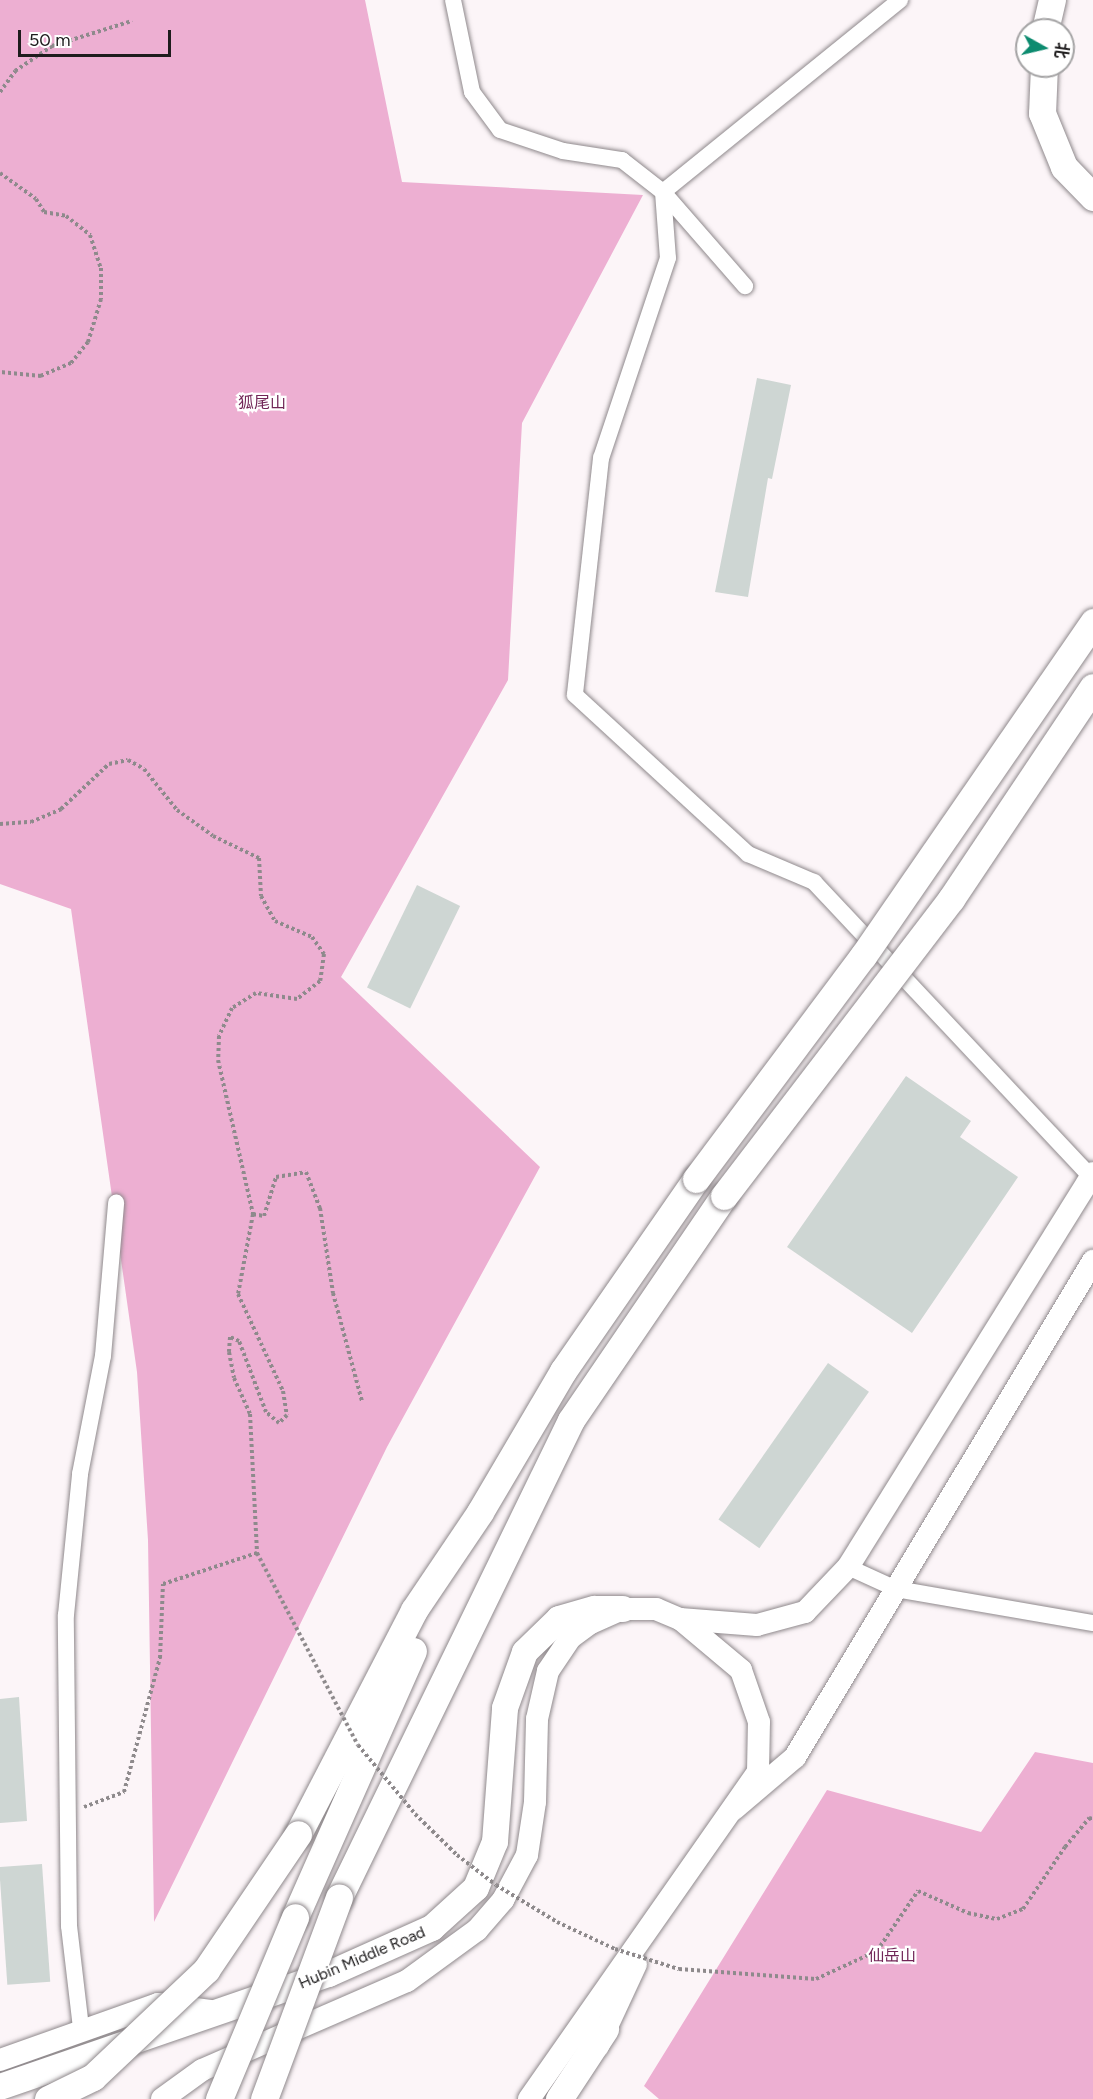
<!DOCTYPE html>
<meta charset="utf-8">
<style>
body{margin:0}
#map{position:relative;width:1093px;height:2099px;overflow:hidden;background:#fcf5f8;font-family:Figtree,"Noto Sans SC",sans-serif}
div>[style]{position:absolute}
.green>*{inset:0;background:#edafd2}
.building>*{inset:0;background:#ced6d3;transform-origin:0 0}
.path>*{height:4px;margin-top:-2px;transform-origin:0;background:repeating-linear-gradient(90deg,#8e8a8c 0 3px,transparent 0 6px)}
.roads{filter:drop-shadow(0 0 2px #8f898c) drop-shadow(0 0 2px #8f898c)}
.minor>*{height:16px;margin:-8px;padding:0 8px;transform-origin:8px;border-radius:8px;background:#fff}
.secondary>*{height:22px;margin:-11px;padding:0 11px;transform-origin:11px;border-radius:11px;background:#fff}
.primary>*{height:26px;margin:-13px;padding:0 13px;transform-origin:13px;border-radius:13px;background:#fff}
.trunk>*{height:27px;margin:-13.5px;padding:0 13.5px;transform-origin:13.5px;border-radius:13.5px;background:#fff}
.path-bridge>*{height:4px;margin-top:-2px;transform-origin:0;background:repeating-linear-gradient(90deg,#8e8a8c 0 3px,transparent 0 6px)}
.bridges{filter:drop-shadow(0 0 2px #8f898c) drop-shadow(0 0 2px #8f898c)}
.trunk-bridge>*{height:27px;margin:-13.5px;padding:0 13.5px;transform-origin:13.5px;border-radius:13.5px;background:#fff}
span{translate:-50% -50%;white-space:nowrap;text-align:center;line-height:1.15;-webkit-text-stroke:4.5px #fff;paint-order:stroke}
.park-label{font-size:16px;color:#712657}
.street-label{font-size:16px;color:#1e1c1d}
.north{position:absolute;left:1015px;top:18px;width:60px;height:60px;box-sizing:border-box;background:#fff;border:2px solid #a5a4a5;border-radius:50%;rotate:98deg;font-size:16px;font-weight:700;line-height:24px;text-align:center;color:#1e1c1d}
.north::after{content:'';display:block;margin:auto;width:21px;height:27px;background:#0c8b6f;clip-path:polygon(50% 0,100% 100%,50% 72%,0 100%)}
.scale{position:absolute;left:18px;top:30px;width:153px;height:27px;box-sizing:border-box;border:3px solid #1e1c1d;border-top:0;padding-left:8px;font-size:18px;line-height:21px;white-space:nowrap;color:#1e1c1d;-webkit-text-stroke:4px #fff;paint-order:stroke}
</style>
<div id="map">
<div class="green">
<div style="clip-path:polygon(0 0,365px 0,402px 182px,643px 195px,522px 423px,508px 680px,341px 977px,540px 1167px,387px 1447px,154px 1922px,148px 1540px,137px 1372px,71px 909px,0 884px)"></div>
<div style="clip-path:polygon(1035px 1752px,1093px 1763px,1093px 2099px,659px 2099px,644px 2086px,827px 1790px,981px 1832px)"></div>
</div>
<div class="building">
<div style="clip-path:polygon(757px 378px,791px 385px,772px 479px,768px 478px,748px 597px,715px 592px)"></div>
<div style="left:417px;top:885px;width:48px;height:114px;rotate:26deg"></div>
<div style="clip-path:polygon(906px 1076px,971px 1121px,960px 1137px,1018px 1177px,912px 1333px,787px 1247px)"></div>
<div style="left:828px;top:1363px;width:50px;height:191px;rotate:35deg"></div>
<div style="clip-path:polygon(19px 1697px,27px 1821px,0 1823px,0 1699px)"></div>
<div style="left:42px;top:1864px;width:118px;height:43px;rotate:86deg"></div>
</div>
<div class="path">
<div style="left:0;top:92px;width:26px;rotate:-54deg"></div>
<div style="left:15px;top:71px;width:45px;rotate:-34deg"></div>
<div style="left:52px;top:46px;width:84px;rotate:-17.4deg"></div>
<div style="left:0;top:173px;width:44px;rotate:35.8deg"></div>
<div style="left:36px;top:199px;width:15px;rotate:58deg"></div>
<div style="left:44px;top:212px;width:22px;rotate:10deg"></div>
<div style="left:66px;top:216px;width:31px;rotate:38deg"></div>
<div style="left:90px;top:235px;width:35px;rotate:72deg"></div>
<div style="left:101px;top:268px;width:31px;rotate:90deg"></div>
<div style="left:101px;top:299px;width:45px;rotate:106.8deg"></div>
<div style="left:88px;top:342px;width:27px;rotate:129deg"></div>
<div style="left:71px;top:363px;width:33px;rotate:157deg"></div>
<div style="left:41px;top:376px;width:41px;rotate:-174.4deg"></div>
<div style="left:0;top:824px;width:31px;rotate:-4deg"></div>
<div style="left:31px;top:822px;width:33px;rotate:-23deg"></div>
<div style="left:61px;top:809px;width:66px;rotate:-43.2deg"></div>
<div style="left:109px;top:764px;width:19px;rotate:-12deg"></div>
<div style="left:128px;top:760px;width:18px;rotate:29deg"></div>
<div style="left:144px;top:769px;width:53px;rotate:51.2deg"></div>
<div style="left:177px;top:810px;width:44px;rotate:35.8deg"></div>
<div style="left:253px;top:1214px;width:11px;rotate:10deg"></div>
<div style="left:264px;top:1216px;width:41px;rotate:-72.9deg"></div>
<div style="left:276px;top:1177px;width:30px;rotate:-9deg"></div>
<div style="left:306px;top:1172px;width:39px;rotate:69deg"></div>
<div style="left:320px;top:1208px;width:86px;rotate:81.3deg"></div>
<div style="left:333px;top:1293px;width:112px;rotate:75deg"></div>
<div style="left:84px;top:1807px;width:43px;rotate:-20.6deg"></div>
<div style="left:124px;top:1792px;width:139px;rotate:-75deg"></div>
<div style="left:160px;top:1658px;width:74px;rotate:-87.7deg"></div>
<div style="left:163px;top:1584px;width:99px;rotate:-18.3deg"></div>
<div style="left:877px;top:1951px;width:73px;rotate:-55.7deg"></div>
<div style="left:918px;top:1891px;width:55px;rotate:23.7deg"></div>
<div style="left:968px;top:1913px;width:30px;rotate:12deg"></div>
<div style="left:997px;top:1919px;width:28px;rotate:-21deg"></div>
<div style="left:1023px;top:1909px;width:75px;rotate:-55.9deg"></div>
<div style="left:1065px;top:1847px;width:38px;rotate:-50deg"></div>
<div style="left:1089px;top:1818px;width:4px;rotate:14deg"></div>
</div>
<div class="roads">
<div class="minor">
<div style="left:453px;top:0;width:94px;rotate:78.3deg"></div>
<div style="left:472px;top:92px;width:47px;rotate:53.6deg"></div>
<div style="left:500px;top:130px;width:66px;rotate:18.4deg"></div>
<div style="left:563px;top:151px;width:60px;rotate:8.7deg"></div>
<div style="left:622px;top:160px;width:52px;rotate:38deg"></div>
<div style="left:663px;top:192px;width:125px;rotate:48.9deg"></div>
<div style="left:900px;top:0;width:305px;rotate:141deg"></div>
<div style="left:663px;top:192px;width:66px;rotate:85.7deg"></div>
<div style="left:668px;top:258px;width:211px;rotate:108.5deg"></div>
<div style="left:601px;top:458px;width:238px;rotate:96.3deg"></div>
<div style="left:575px;top:695px;width:235px;rotate:42.6deg"></div>
<div style="left:748px;top:854px;width:72px;rotate:23deg"></div>
<div style="left:814px;top:882px;width:405px;rotate:46.8deg"></div>
<div style="left:848px;top:1567px;width:53px;rotate:24.6deg"></div>
<div style="left:896px;top:1589px;width:200px;rotate:9.8deg"></div>
<div style="left:81px;top:2028px;width:103px;rotate:-96.7deg"></div>
<div style="left:69px;top:1926px;width:311px;rotate:-90.6deg"></div>
<div style="left:66px;top:1615px;width:142px;rotate:-84.3deg"></div>
<div style="left:80px;top:1474px;width:120px;rotate:-79deg"></div>
<div style="left:103px;top:1356px;width:154px;rotate:-85.1deg"></div>
</div>
<div class="secondary">
<div style="left:734px;top:1809px;width:80px;rotate:-40.4deg"></div>
<div style="left:795px;top:1757px;width:579px;rotate:-59deg"></div>
<div style="left:598px;top:2046px;width:90px;rotate:-65.1deg"></div>
<div style="left:0;top:2060px;width:168px;rotate:-19.5deg"></div>
<div style="left:158px;top:2004px;width:62px;rotate:7.5deg"></div>
<div style="left:162px;top:2099px;width:49px;rotate:-35.9deg"></div>
<div style="left:202px;top:2070px;width:223px;rotate:-23.5deg"></div>
<div style="left:407px;top:1981px;width:87px;rotate:-36.1deg"></div>
<div style="left:477px;top:1930px;width:40px;rotate:-49deg"></div>
<div style="left:503px;top:1900px;width:51px;rotate:-61.9deg"></div>
<div style="left:527px;top:1855px;width:54px;rotate:-81.4deg"></div>
<div style="left:535px;top:1802px;width:83px;rotate:-88.6deg"></div>
<div style="left:537px;top:1719px;width:49px;rotate:-77.1deg"></div>
<div style="left:548px;top:1671px;width:40px;rotate:-56deg"></div>
<div style="left:570px;top:1638px;width:26px;rotate:-36deg"></div>
<div style="left:591px;top:1623px;width:35px;rotate:-24deg"></div>
<div style="left:623px;top:1609px;width:33px"></div>
<div style="left:656px;top:1609px;width:26px;rotate:23deg"></div>
<div style="left:680px;top:1619px;width:77px;rotate:4.5deg"></div>
<div style="left:757px;top:1625px;width:50px;rotate:-15.2deg"></div>
<div style="left:805px;top:1612px;width:62px;rotate:-46.3deg"></div>
<div style="left:848px;top:1567px;width:464px;rotate:-58.1deg"></div>
<div style="left:529px;top:2099px;width:399px;rotate:-55deg"></div>
<div style="left:758px;top:1772px;width:50px;rotate:-88.9deg"></div>
<div style="left:759px;top:1722px;width:55px;rotate:-109.1deg"></div>
<div style="left:741px;top:1670px;width:80px;rotate:-140.1deg"></div>
</div>
<div class="primary">
<div style="left:0;top:2087px;width:348px;rotate:-19deg"></div>
<div style="left:329px;top:1974px;width:113px;rotate:-24.1deg"></div>
<div style="left:432px;top:1928px;width:59px;rotate:-42.3deg"></div>
<div style="left:476px;top:1888px;width:50px;rotate:-67.6deg"></div>
<div style="left:495px;top:1842px;width:134px;rotate:-85.7deg"></div>
<div style="left:505px;top:1708px;width:59px;rotate:-70.3deg"></div>
<div style="left:525px;top:1652px;width:47px;rotate:-44.1deg"></div>
<div style="left:559px;top:1619px;width:37px;rotate:-16deg"></div>
<div style="left:595px;top:1609px;width:28px"></div>
</div>
<div class="trunk">
<div style="left:1045px;top:30px;width:31px;rotate:-77deg"></div>
<div style="left:1044px;top:66px;width:47px;rotate:92.4deg"></div>
<div style="left:1042px;top:113px;width:58px;rotate:67.8deg"></div>
<div style="left:1064px;top:167px;width:42px;rotate:46deg"></div>
<div style="left:298px;top:1834px;width:252px;rotate:-62.6deg"></div>
<div style="left:414px;top:1610px;width:118px;rotate:-56deg"></div>
<div style="left:480px;top:1512px;width:164px;rotate:-59.5deg"></div>
<div style="left:563px;top:1371px;width:234px;rotate:-55.3deg"></div>
<div style="left:339px;top:1897px;width:530px;rotate:-64.06deg"></div>
<div style="left:571px;top:1420px;width:271px;rotate:-55.7deg"></div>
<div style="left:295px;top:1917px;width:291px;rotate:-66.1deg"></div>
<div style="left:559px;top:2099px;width:84px;rotate:-56.7deg"></div>
</div>
</div>
<div class="path-bridge">
<div style="left:213px;top:836px;width:51px;rotate:25.6deg"></div>
<div style="left:259px;top:858px;width:38px;rotate:87deg"></div>
<div style="left:261px;top:896px;width:29px;rotate:61deg"></div>
<div style="left:275px;top:921px;width:40px;rotate:23.4deg"></div>
<div style="left:312px;top:937px;width:21px;rotate:55deg"></div>
<div style="left:324px;top:954px;width:27px;rotate:98deg"></div>
<div style="left:320px;top:981px;width:29px;rotate:142deg"></div>
<div style="left:297px;top:999px;width:41px;rotate:-171.7deg"></div>
<div style="left:256px;top:993px;width:28px;rotate:148deg"></div>
<div style="left:232px;top:1008px;width:31px;rotate:115deg"></div>
<div style="left:219px;top:1036px;width:24px;rotate:92deg"></div>
<div style="left:218px;top:1060px;width:158px;rotate:77.2deg"></div>
<div style="left:253px;top:1214px;width:81px;rotate:100.6deg"></div>
<div style="left:238px;top:1294px;width:107px;rotate:65.1deg"></div>
<div style="left:283px;top:1391px;width:24px;rotate:81deg"></div>
<div style="left:287px;top:1415px;width:11px;rotate:135deg"></div>
<div style="left:279px;top:1423px;width:17px;rotate:-140deg"></div>
<div style="left:266px;top:1412px;width:76px;rotate:-110.8deg"></div>
<div style="left:239px;top:1341px;width:10px;rotate:-156deg"></div>
<div style="left:230px;top:1337px;width:15px;rotate:94deg"></div>
<div style="left:229px;top:1352px;width:26px;rotate:79deg"></div>
<div style="left:234px;top:1378px;width:39px;rotate:66deg"></div>
<div style="left:250px;top:1414px;width:139px;rotate:87.1deg"></div>
<div style="left:257px;top:1553px;width:217px;rotate:62.3deg"></div>
<div style="left:358px;top:1745px;width:89px;rotate:50.4deg"></div>
<div style="left:415px;top:1814px;width:59px;rotate:44.3deg"></div>
<div style="left:457px;top:1855px;width:49px;rotate:37.6deg"></div>
<div style="left:496px;top:1885px;width:71px;rotate:31.2deg"></div>
<div style="left:557px;top:1922px;width:64px;rotate:25deg"></div>
<div style="left:615px;top:1949px;width:67px;rotate:17.4deg"></div>
<div style="left:679px;top:1969px;width:137px;rotate:4.2deg"></div>
<div style="left:816px;top:1979px;width:67px;rotate:-24.7deg"></div>
</div>
<div class="bridges">
<div class="trunk-bridge">
<div style="left:696px;top:1179px;width:279px;rotate:-53.2deg"></div>
<div style="left:863px;top:956px;width:406px;rotate:-55.4deg"></div>
<div style="left:724px;top:1196px;width:374px;rotate:-52.6deg"></div>
<div style="left:951px;top:899px;width:255px;rotate:-56.2deg"></div>
<div style="left:48px;top:2099px;width:50px;rotate:-26.1deg"></div>
<div style="left:93px;top:2077px;width:156px;rotate:-43.4deg"></div>
<div style="left:206px;top:1970px;width:164px;rotate:-55.9deg"></div>
<div style="left:219px;top:2099px;width:197px;rotate:-67.3deg"></div>
<div style="left:264px;top:2099px;width:215px;rotate:-69.6deg"></div>
</div>
</div>
<div class="park-label">
<span style="left:262px;top:403px">狐尾山</span>
<span style="left:892px;top:1956px">仙岳山</span>
</div>
<div class="street-label">
<span style="left:362px;top:1958px;rotate:-23deg">Hubin Middle Road</span>
</div>
<div class="north">北</div>
<div class="scale">50 m</div>
</div>
